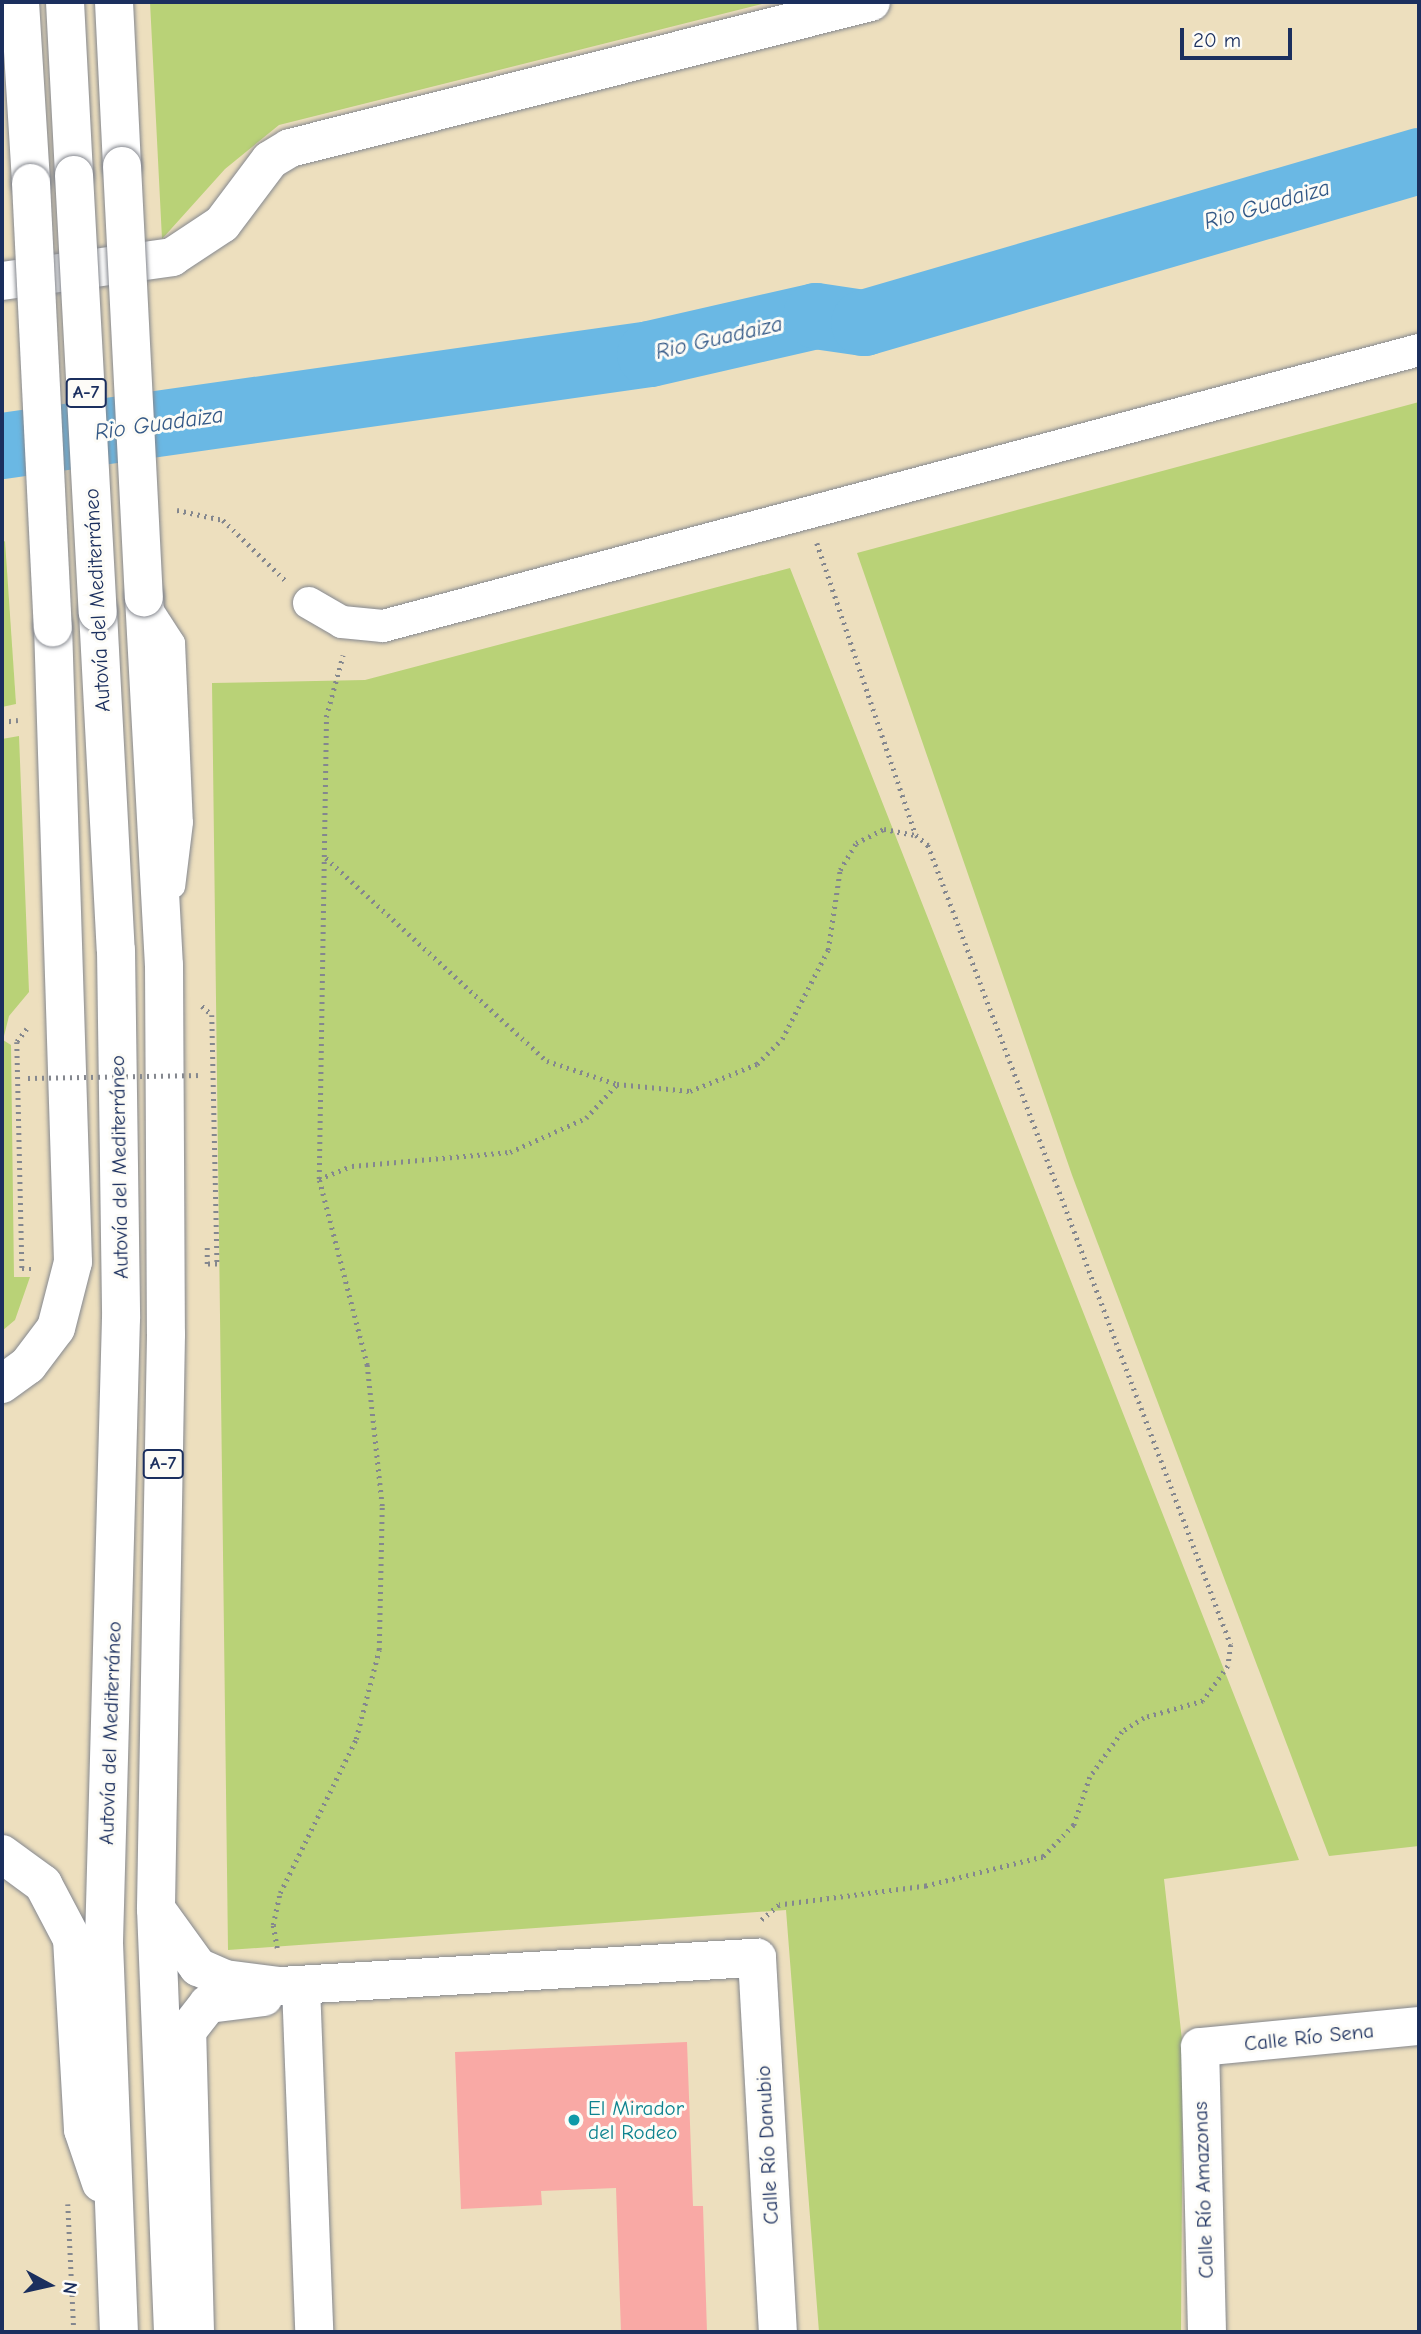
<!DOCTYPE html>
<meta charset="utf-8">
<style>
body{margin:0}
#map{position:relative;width:1421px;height:2334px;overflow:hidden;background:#eddfbe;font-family:"Comic Neue",sans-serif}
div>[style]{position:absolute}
.green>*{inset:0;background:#b9d277}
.river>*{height:66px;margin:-33px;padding:0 33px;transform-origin:33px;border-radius:33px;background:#6ab8e4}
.building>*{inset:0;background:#f9a9a5}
.path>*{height:4.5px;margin-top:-2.25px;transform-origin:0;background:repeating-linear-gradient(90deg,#84878e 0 2px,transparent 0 7px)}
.roads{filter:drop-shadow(0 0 2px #84878e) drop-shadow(0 0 2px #84878e)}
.service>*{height:21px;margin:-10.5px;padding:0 10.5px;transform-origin:10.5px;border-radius:10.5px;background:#fff}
.pedestrian>*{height:32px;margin:-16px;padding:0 16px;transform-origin:16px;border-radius:16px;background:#fff}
.minor>*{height:38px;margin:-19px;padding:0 19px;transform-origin:19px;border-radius:19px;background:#fff}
.tertiary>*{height:38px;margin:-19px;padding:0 19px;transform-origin:19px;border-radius:19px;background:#fff}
.trunk>*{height:38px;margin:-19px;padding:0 19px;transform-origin:19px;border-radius:19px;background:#fff}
.path-bridge>*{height:4.5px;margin-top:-2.25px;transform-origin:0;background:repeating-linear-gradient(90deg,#84878e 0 2px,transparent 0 7px)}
.bridges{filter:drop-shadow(0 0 2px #84878e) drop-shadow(0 0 2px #84878e)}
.tertiary-bridge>*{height:38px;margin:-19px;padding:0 19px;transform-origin:19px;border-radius:19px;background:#fff}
.trunk-bridge>*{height:38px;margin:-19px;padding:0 19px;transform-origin:19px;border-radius:19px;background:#fff}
.dots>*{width:19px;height:19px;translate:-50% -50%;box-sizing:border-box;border:4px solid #fdfcf7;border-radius:50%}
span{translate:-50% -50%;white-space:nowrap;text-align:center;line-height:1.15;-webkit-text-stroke:6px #fdfcf7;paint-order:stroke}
.shield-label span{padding:2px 5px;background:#fdfcf7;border:2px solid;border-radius:5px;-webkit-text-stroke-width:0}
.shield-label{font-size:19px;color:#1b2f5e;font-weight:700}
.street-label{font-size:21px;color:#1b2f5e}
.culture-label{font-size:21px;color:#0d838f}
.left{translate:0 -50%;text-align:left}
.water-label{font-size:23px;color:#335886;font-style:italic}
.frame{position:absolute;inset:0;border:4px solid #1b2f5e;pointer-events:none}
.north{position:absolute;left:14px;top:2250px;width:70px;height:70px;-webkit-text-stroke:5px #fdfcf7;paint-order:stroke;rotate:98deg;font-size:19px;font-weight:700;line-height:28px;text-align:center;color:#1b2f5e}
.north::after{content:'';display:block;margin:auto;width:24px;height:32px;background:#1b2f5e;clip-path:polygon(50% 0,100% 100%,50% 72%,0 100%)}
.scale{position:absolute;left:1180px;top:28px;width:112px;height:32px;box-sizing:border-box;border:4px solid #1b2f5e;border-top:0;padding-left:9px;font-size:21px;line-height:24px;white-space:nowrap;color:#1b2f5e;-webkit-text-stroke:5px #fdfcf7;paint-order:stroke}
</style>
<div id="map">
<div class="green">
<div style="clip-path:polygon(150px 2px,770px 2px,279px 125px,225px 169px,162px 239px)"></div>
<div style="clip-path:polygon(1419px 402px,1419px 1846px,1329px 1856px,1072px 1175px,857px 553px)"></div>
<div style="clip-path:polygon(5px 541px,16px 704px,2px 707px,2px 543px)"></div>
<div style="clip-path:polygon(790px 568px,1299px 1860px,1164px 1879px,1183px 2049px,1181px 2332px,819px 2332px,786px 1910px,228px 1950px,212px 683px,365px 680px)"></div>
<div style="clip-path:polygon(19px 736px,29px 992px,9px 1016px,3px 1040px,11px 1045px,14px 1277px,30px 1277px,15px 1320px,2px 1331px,2px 739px)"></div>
</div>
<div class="river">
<div style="left:2px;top:446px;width:654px;rotate:-8.08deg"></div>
<div style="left:650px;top:354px;width:170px;rotate:-12.9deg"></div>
<div style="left:816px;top:316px;width:49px;rotate:8.3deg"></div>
<div style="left:864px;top:323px;width:578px;rotate:-16.27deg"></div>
</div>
<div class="building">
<div style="clip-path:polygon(687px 2042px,693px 2206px,703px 2206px,707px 2332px,621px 2332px,616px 2188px,541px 2191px,542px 2205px,461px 2209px,455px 2052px)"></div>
</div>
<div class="path">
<div style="left:177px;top:510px;width:47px;rotate:12.3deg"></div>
<div style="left:223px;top:520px;width:86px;rotate:44.1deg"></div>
<div style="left:817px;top:543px;width:308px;rotate:71.3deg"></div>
<div style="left:2px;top:722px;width:16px;rotate:-7deg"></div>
<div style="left:326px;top:858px;width:300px;rotate:42.6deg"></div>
<div style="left:547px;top:1061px;width:74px;rotate:18.2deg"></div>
<div style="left:617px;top:1084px;width:73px;rotate:5.5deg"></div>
<div style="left:690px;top:1091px;width:72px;rotate:-21.9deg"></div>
<div style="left:757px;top:1064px;width:35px;rotate:-45deg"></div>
<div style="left:782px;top:1039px;width:100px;rotate:-62.7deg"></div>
<div style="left:828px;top:950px;width:81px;rotate:-81.5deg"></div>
<div style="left:840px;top:870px;width:31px;rotate:-59deg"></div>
<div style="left:856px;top:843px;width:31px;rotate:-27deg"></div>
<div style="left:884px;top:829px;width:33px;rotate:11deg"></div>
<div style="left:916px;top:835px;width:16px;rotate:40deg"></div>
<div style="left:928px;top:845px;width:855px;rotate:69.26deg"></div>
<div style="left:1231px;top:1645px;width:21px;rotate:98deg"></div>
<div style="left:1228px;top:1666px;width:43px;rotate:125.5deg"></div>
<div style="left:1203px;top:1701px;width:61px;rotate:163.9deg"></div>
<div style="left:1144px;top:1718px;width:26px;rotate:148deg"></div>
<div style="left:1122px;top:1732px;width:55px;rotate:125.4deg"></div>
<div style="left:1090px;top:1777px;width:51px;rotate:108.4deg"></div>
<div style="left:1074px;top:1825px;width:45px;rotate:134.1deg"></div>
<div style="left:1043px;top:1857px;width:121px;rotate:166.1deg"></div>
<div style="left:926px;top:1886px;width:148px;rotate:172.6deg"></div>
<div style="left:779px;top:1905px;width:23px;rotate:139deg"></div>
<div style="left:202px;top:1006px;width:13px;rotate:42deg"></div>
<div style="left:212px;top:1015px;width:249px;rotate:88.8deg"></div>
<div style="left:217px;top:1264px;width:10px;rotate:180deg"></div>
<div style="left:207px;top:1264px;width:17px;rotate:-90deg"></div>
<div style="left:27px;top:1029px;width:16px;rotate:128deg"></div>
<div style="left:17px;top:1042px;width:227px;rotate:88.7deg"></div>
<div style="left:22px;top:1269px;width:10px"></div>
<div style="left:319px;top:1179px;width:35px;rotate:-22deg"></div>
<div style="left:352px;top:1166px;width:159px;rotate:-5.1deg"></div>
<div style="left:510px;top:1152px;width:83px;rotate:-24.1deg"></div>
<div style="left:586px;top:1118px;width:46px;rotate:-47.6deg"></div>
<div style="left:277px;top:1948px;width:23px;rotate:-100deg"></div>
<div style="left:273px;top:1925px;width:33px;rotate:-78deg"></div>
<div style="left:280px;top:1893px;width:172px;rotate:-63.7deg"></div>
<div style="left:356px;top:1739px;width:92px;rotate:-75.5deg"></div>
<div style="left:379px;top:1650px;width:144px;rotate:-88.8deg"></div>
<div style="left:382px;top:1506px;width:142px;rotate:-96.1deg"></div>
<div style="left:367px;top:1365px;width:192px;rotate:-104.5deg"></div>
<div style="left:319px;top:1179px;width:462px;rotate:-89.1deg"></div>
<div style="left:326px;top:717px;width:64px;rotate:-74.7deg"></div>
<div style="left:68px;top:2204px;width:128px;rotate:87.3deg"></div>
</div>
<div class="roads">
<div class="service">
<div style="left:150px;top:605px;width:44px;rotate:57deg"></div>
<div style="left:174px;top:642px;width:180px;rotate:87.5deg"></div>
<div style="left:182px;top:822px;width:65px;rotate:97deg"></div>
</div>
<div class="pedestrian">
<div style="left:309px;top:603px;width:38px;rotate:30deg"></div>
<div style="left:342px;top:622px;width:41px;rotate:5.6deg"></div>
<div style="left:383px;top:626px;width:1072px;rotate:-14.92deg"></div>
</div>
<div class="minor">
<div style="left:2px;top:281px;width:172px;rotate:-8deg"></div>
<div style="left:172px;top:257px;width:60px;rotate:-33.4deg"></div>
<div style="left:222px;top:224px;width:80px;rotate:-53.1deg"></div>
<div style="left:270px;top:160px;width:23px;rotate:-31deg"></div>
<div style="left:290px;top:148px;width:599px;rotate:-14.11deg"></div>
<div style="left:156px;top:1909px;width:72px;rotate:54.1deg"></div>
<div style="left:198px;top:1967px;width:30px;rotate:24deg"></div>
<div style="left:225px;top:1979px;width:55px;rotate:7.3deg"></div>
<div style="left:280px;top:1986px;width:478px;rotate:-3.4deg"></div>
<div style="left:757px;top:1958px;width:375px;rotate:86.8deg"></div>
<div style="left:301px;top:1986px;width:346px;rotate:87.8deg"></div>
<div style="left:195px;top:2332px;width:301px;rotate:-91.5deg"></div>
<div style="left:187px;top:2031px;width:34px;rotate:-52deg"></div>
<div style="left:208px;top:2004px;width:56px;rotate:-7.1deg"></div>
<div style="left:1207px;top:2332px;width:285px;rotate:-91.4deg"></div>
<div style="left:1200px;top:2047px;width:220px;rotate:-5.5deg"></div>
</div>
<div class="tertiary">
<div style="left:20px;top:2px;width:181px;rotate:86.5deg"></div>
<div style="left:2px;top:1384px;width:32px;rotate:-36deg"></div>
<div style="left:28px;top:1365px;width:46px;rotate:-52.9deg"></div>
<div style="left:56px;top:1328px;width:68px;rotate:-75.6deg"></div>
<div style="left:73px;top:1262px;width:635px;rotate:-91.8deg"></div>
</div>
<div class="trunk">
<div style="left:65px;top:2px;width:173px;rotate:87deg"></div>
<div style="left:114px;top:2px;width:164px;rotate:87.2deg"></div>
<div style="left:144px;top:597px;width:369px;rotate:86.9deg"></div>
<div style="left:164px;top:965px;width:369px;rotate:89.7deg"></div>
<div style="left:166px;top:1334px;width:575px;rotate:91deg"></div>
<div style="left:156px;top:1909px;width:423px;rotate:87.7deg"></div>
<div style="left:98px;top:612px;width:338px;rotate:87deg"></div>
<div style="left:116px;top:950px;width:368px;rotate:89.2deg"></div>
<div style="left:121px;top:1318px;width:625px;rotate:91.56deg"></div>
<div style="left:104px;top:1943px;width:389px;rotate:87.8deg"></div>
<div style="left:2px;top:1854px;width:51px;rotate:36.2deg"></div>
<div style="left:43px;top:1884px;width:62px;rotate:62.2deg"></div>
<div style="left:72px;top:1939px;width:191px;rotate:86.7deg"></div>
<div style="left:83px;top:2130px;width:56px;rotate:71.2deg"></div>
</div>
</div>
<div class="path-bridge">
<div style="left:28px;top:1078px;width:175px;rotate:-1deg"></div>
</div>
<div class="bridges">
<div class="tertiary-bridge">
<div style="left:31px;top:183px;width:445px;rotate:87.2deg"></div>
</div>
<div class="trunk-bridge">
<div style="left:122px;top:166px;width:432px;rotate:87.1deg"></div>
<div style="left:74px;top:175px;width:438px;rotate:86.9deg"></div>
</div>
</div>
<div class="dots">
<div style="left:574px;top:2120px;background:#0f9aa8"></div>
</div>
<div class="shield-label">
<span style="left:86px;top:393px">A-7</span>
<span style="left:163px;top:1464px">A-7</span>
</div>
<div class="street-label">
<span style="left:97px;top:600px;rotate:-93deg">Autovía del Mediterráneo</span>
<span style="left:119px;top:1167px;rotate:-91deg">Autovía del Mediterráneo</span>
<span style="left:110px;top:1733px;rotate:-88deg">Autovía del Mediterráneo</span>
<span style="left:1309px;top:2037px;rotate:-6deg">Calle Río Sena</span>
<span style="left:767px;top:2145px;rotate:-93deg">Calle Río Danubio</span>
<span style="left:1203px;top:2190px;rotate:-92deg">Calle Río Amazonas</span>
</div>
<div class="culture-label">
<span class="left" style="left:588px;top:2120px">El Mirador<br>del Rodeo</span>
</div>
<div class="water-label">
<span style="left:1267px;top:205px;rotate:-16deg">Rio Guadaiza</span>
<span style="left:719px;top:338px;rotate:-13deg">Rio Guadaiza</span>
<span style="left:159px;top:424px;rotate:-8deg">Rio Guadaiza</span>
</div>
<div class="frame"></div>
<div class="north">N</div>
<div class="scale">20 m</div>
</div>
